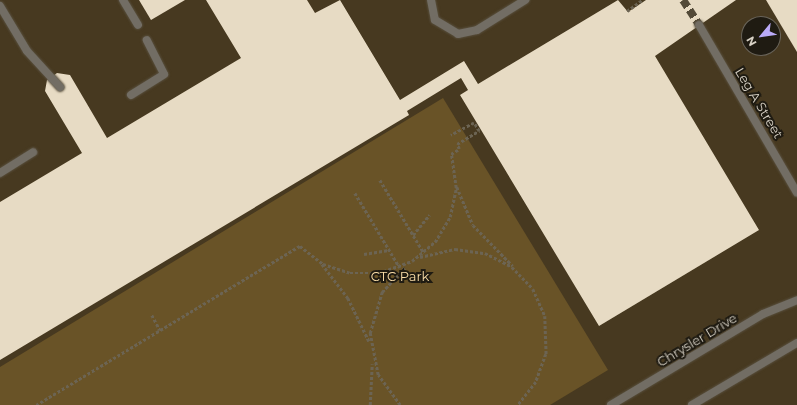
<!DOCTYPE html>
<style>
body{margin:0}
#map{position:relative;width:797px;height:405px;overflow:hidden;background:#3c321f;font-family:Montserrat,sans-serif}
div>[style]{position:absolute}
.built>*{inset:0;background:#473920}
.green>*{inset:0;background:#695327}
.building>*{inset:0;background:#e7dbc4}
.minor-tunnel>*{height:8px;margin-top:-4px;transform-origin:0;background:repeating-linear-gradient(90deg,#534a38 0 8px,transparent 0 12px)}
.path>*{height:2.5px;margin-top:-1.25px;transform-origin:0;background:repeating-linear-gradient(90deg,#6c6453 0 3px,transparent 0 5px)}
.roads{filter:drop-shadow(0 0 1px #584f3d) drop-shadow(0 0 1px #584f3d)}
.service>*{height:8px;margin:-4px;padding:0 4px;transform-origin:4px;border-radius:4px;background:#726d64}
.minor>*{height:8px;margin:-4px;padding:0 4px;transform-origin:4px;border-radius:4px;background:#726d64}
span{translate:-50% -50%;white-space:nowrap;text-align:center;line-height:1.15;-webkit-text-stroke:4px #1f1b12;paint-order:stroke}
.street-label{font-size:13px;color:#d8d2c6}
.park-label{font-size:13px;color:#fcdfa9}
.north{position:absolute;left:741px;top:16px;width:40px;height:40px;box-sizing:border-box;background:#1f1b12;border:1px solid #69645a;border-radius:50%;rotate:241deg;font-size:11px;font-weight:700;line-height:16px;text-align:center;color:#d8d2c6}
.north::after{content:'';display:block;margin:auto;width:14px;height:18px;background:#baaaf7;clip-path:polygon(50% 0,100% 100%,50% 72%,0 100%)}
</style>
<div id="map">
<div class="built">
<div style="clip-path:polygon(evenodd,0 0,797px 0,797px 405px,0 405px,0 0,749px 24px,773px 24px,773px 48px,749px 48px,749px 24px)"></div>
</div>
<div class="green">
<div style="clip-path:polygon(443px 98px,608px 370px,550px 405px,0 405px,0 367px)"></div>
</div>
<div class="building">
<div style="clip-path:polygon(139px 0,185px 0,151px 20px)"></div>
<div style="clip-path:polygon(206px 0,307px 0,315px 13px,340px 0,400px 100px,464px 61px,478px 84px,618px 0,628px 12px,646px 0,736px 0,655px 56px,759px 230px,599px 326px,460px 95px,468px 90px,461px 78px,407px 111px,409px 115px,0 360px,0 202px,82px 153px,45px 91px,47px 80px,57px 73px,70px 75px,107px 138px,241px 58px)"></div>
<div style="clip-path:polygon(766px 0,797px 0,797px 52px)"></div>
</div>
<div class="minor-tunnel">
<div style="left:683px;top:0;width:30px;rotate:57deg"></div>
</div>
<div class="path">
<div style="left:627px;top:11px;width:19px;rotate:-36deg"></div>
<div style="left:380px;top:180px;width:85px;rotate:58.9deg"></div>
<div style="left:457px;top:187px;width:41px;rotate:67.2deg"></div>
<div style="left:473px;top:225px;width:57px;rotate:45.7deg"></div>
<div style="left:355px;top:193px;width:87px;rotate:59deg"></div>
<div style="left:413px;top:235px;width:26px;rotate:-51deg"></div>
<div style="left:364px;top:254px;width:25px;rotate:-9deg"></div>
<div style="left:420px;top:257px;width:36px;rotate:-13deg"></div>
<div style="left:455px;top:249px;width:30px;rotate:8deg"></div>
<div style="left:485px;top:253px;width:30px;rotate:27deg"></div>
<div style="left:512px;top:267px;width:30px;rotate:46deg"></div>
<div style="left:533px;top:289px;width:30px;rotate:66deg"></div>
<div style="left:545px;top:316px;width:38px;rotate:88deg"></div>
<div style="left:546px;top:354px;width:30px;rotate:110deg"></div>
<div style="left:536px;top:382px;width:29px;rotate:128deg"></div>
<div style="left:322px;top:264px;width:43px;rotate:52.6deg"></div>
<div style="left:348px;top:298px;width:48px;rotate:64deg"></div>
<div style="left:152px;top:315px;width:17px;rotate:62deg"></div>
<div style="left:36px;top:405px;width:308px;rotate:-31.1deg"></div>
<div style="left:300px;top:246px;width:29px;rotate:38deg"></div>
<div style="left:323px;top:264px;width:28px;rotate:18deg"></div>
<div style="left:350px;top:273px;width:29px"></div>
<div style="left:379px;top:273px;width:35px;rotate:-20deg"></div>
<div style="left:412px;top:261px;width:30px;rotate:-40deg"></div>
<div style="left:435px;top:242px;width:29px;rotate:-59deg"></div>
<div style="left:450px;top:217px;width:30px;rotate:-78deg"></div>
<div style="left:456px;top:188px;width:34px;rotate:-98deg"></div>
<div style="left:451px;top:154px;width:9px;rotate:-32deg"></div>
<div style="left:459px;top:149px;width:5px;rotate:-112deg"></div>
<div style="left:457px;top:144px;width:26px;rotate:-31deg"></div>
<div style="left:479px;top:131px;width:9px;rotate:-122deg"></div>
<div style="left:474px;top:123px;width:26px;rotate:152deg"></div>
<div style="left:370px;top:405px;width:41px;rotate:-87.2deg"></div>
<div style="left:400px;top:405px;width:37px;rotate:-126deg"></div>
<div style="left:378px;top:375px;width:43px;rotate:-100.8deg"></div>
<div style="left:370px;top:333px;width:43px;rotate:-73.7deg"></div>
<div style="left:382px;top:292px;width:35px;rotate:-47deg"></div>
</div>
<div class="roads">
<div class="service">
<div style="left:123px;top:0;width:29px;rotate:59deg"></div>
<div style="left:0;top:6px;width:52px;rotate:59deg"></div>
<div style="left:27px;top:51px;width:49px;rotate:47.5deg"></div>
<div style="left:131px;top:95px;width:39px;rotate:-32deg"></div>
<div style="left:164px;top:74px;width:38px;rotate:-117deg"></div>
<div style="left:0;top:173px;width:39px;rotate:-32deg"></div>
</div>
<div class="minor">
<div style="left:431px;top:0;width:20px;rotate:79deg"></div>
<div style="left:435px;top:20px;width:27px;rotate:31deg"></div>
<div style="left:458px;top:34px;width:19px;rotate:-12deg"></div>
<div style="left:477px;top:30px;width:57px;rotate:-32deg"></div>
<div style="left:699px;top:25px;width:194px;rotate:59.7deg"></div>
<div style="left:611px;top:405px;width:177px;rotate:-30.9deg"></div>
<div style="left:763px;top:314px;width:37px;rotate:-22deg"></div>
<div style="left:692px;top:405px;width:122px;rotate:-30.6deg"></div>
</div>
</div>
<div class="street-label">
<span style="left:759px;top:103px;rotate:59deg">Leg A Street</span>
<span style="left:697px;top:340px;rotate:-31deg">Chrysler Drive</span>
</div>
<div class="park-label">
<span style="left:400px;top:276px">CTC Park</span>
</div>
<div class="north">N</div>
</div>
